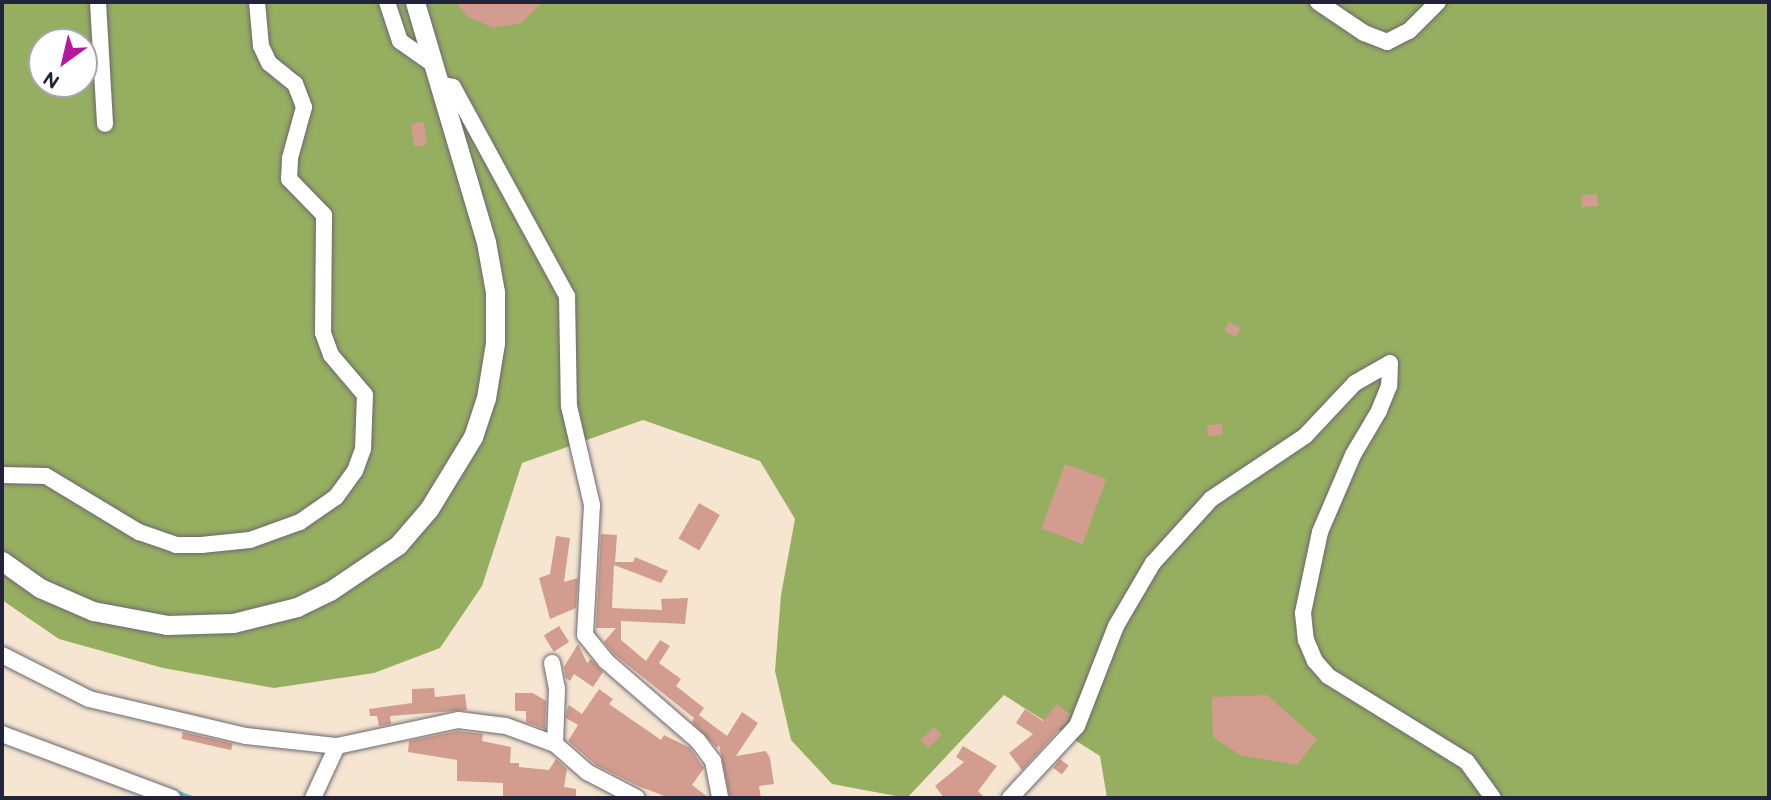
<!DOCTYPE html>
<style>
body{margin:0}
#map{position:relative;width:1771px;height:800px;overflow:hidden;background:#f6e6d1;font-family:"Balsamiq Sans",sans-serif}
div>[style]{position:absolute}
.forest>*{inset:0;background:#95ae60}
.stream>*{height:4.5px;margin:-2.25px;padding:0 2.25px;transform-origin:2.25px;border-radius:2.25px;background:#57c4cb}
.building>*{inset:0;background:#d29d8f;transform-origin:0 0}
.roads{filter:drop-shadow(0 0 2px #6c6770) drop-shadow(0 0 2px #6c6770)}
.minor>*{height:16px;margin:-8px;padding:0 8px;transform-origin:8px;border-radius:8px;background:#fff}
.tertiary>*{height:19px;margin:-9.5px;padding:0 9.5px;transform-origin:9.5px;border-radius:9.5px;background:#fff}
span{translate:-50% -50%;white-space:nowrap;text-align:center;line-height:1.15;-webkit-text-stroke:6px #fff;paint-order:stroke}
.frame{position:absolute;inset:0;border:4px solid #22223b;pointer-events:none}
.north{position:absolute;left:28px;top:28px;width:70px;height:70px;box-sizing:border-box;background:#fff;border:2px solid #a7a7b1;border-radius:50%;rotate:214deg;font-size:19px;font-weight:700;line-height:28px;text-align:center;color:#22223b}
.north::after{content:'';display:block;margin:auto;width:24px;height:32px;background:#b5179e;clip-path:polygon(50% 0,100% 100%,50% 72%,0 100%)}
</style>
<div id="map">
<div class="forest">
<div style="clip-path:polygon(evenodd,2px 2px,1769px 2px,1769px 798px,1107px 798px,1100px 756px,1004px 695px,907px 798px,832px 784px,791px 740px,775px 671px,781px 595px,795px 519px,760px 461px,643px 420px,522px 463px,482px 586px,440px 648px,374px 673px,274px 688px,163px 668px,59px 639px,2px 600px,2px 2px,42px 42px,84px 42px,84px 84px,42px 84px,42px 42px)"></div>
</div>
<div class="stream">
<div style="left:173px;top:791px;width:20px;rotate:20deg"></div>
</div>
<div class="building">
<div style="clip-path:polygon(455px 2px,543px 2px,521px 23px,493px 28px,467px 16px)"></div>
<div style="left:424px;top:122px;width:23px;height:13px;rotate:83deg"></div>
<div style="left:1597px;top:194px;width:12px;height:16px;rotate:85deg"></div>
<div style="left:1229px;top:322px;width:13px;height:10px;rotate:27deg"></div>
<div style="left:1222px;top:424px;width:11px;height:15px;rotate:85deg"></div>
<div style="left:1065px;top:464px;width:44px;height:69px;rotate:20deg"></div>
<div style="left:699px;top:503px;width:24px;height:41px;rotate:30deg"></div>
<div style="clip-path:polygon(601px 534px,617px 535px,615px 562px,633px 562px,635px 557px,668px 571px,661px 583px,614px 565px,612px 608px,662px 610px,661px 599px,688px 598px,685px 624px,621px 621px,621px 640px,646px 661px,660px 640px,670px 646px,659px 663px,681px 679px,676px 686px,704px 708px,699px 715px,727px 736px,742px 712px,758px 723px,736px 756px,766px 751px,770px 758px,774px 784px,759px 786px,761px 798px,730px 798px,719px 745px,717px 748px,692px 722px,694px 718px,614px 654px,604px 642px,616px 628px,596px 628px)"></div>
<div style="clip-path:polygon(556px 536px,570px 538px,564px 582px,578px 578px,576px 608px,550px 619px,539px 578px,550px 574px)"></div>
<div style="left:559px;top:626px;width:19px;height:18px;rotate:58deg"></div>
<div style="clip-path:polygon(578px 644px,587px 663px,591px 659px,603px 672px,593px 687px,574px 674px,570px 681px,566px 678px,564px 667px)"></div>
<div style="clip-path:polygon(434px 688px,435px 697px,465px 694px,467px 710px,390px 716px,391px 724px,379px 726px,377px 716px,370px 716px,369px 709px,412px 703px,412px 689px)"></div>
<div style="clip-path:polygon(599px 689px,613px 699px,609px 704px,661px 740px,664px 735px,690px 748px,704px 768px,692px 785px,709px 798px,669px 798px,636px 785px,596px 765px,568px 741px,578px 725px,566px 718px,567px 710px,569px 705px,582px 714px)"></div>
<div style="clip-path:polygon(515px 693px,533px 693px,546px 701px,545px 729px,526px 722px,526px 711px,515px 711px)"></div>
<div style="clip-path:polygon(1267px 695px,1317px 739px,1297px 765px,1240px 755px,1213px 737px,1212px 697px)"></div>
<div style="clip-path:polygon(1057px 704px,1070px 715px,1068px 720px,1022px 770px,1009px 753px,1033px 734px,1016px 723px,1025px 709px,1043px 721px)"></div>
<div style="left:934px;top:727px;width:11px;height:19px;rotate:45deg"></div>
<div style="clip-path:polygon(458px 731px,483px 734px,482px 741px,511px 747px,510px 763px,519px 763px,519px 767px,549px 770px,556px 759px,567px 769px,564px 787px,576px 789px,576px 798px,503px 798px,503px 783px,457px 781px,457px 760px,408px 752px,409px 741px)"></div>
<div style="left:183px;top:732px;width:51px;height:7px;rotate:13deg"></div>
<div style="clip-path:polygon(963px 746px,997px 766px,978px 791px,985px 798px,944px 798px,935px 786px,964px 762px,956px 757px)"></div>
<div style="left:1060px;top:759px;width:11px;height:11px;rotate:38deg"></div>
</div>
<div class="roads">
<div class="minor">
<div style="left:98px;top:2px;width:122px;rotate:86.7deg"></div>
<div style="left:387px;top:2px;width:41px;rotate:71.6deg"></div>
<div style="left:400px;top:41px;width:39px;rotate:35deg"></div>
<div style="left:1318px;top:2px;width:55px;rotate:34deg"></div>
<div style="left:1364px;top:33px;width:25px;rotate:21deg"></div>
<div style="left:1387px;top:42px;width:25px;rotate:-27deg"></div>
<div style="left:1409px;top:31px;width:41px;rotate:-45deg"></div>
<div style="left:440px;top:84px;width:13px;rotate:13deg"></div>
<div style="left:453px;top:87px;width:238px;rotate:61.4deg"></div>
<div style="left:567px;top:296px;width:110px;rotate:89deg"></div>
<div style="left:569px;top:406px;width:102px;rotate:76.9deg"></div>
<div style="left:592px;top:505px;width:130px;rotate:93.1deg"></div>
<div style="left:585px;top:635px;width:33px;rotate:51deg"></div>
<div style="left:606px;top:661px;width:122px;rotate:41deg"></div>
<div style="left:698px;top:741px;width:25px;rotate:53deg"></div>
<div style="left:713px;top:761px;width:38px;rotate:79deg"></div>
<div style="left:1390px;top:363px;width:23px;rotate:92deg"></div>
<div style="left:1389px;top:386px;width:27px;rotate:112deg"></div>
<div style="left:1379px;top:411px;width:51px;rotate:120.6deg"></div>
<div style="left:1353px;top:455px;width:84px;rotate:113.2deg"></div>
<div style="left:1320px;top:532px;width:83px;rotate:101.9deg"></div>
<div style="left:1303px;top:613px;width:27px;rotate:84deg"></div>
<div style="left:1306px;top:640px;width:23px;rotate:67deg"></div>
<div style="left:1315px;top:661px;width:20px;rotate:49deg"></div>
<div style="left:1328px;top:676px;width:163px;rotate:31.7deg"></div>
<div style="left:1467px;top:762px;width:44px;rotate:54.2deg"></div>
<div style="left:2px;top:475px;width:44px;rotate:1.3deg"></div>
<div style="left:46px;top:476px;width:109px;rotate:31.1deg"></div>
<div style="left:139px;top:532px;width:39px;rotate:19deg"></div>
<div style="left:176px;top:545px;width:25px"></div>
<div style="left:201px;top:545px;width:49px;rotate:-5.8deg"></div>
<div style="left:250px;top:540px;width:53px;rotate:-19.8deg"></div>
<div style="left:300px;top:522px;width:44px;rotate:-34.8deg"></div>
<div style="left:336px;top:497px;width:32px;rotate:-54deg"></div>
<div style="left:355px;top:471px;width:23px;rotate:-70deg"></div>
<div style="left:363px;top:449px;width:54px;rotate:-87.9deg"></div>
<div style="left:365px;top:395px;width:52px;rotate:-130.4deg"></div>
<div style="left:331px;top:355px;width:23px;rotate:-110deg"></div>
<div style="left:323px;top:333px;width:118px;rotate:-89.5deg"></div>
<div style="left:324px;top:215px;width:50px;rotate:-134.2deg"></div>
<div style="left:289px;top:179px;width:21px;rotate:-87deg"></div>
<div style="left:290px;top:158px;width:53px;rotate:-74.6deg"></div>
<div style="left:304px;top:107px;width:25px;rotate:-111deg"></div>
<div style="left:295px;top:84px;width:33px;rotate:-141deg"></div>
<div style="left:269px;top:63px;width:19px;rotate:-115deg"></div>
<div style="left:261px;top:46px;width:44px;rotate:-95.2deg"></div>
<div style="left:2px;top:655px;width:97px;rotate:26.8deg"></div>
<div style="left:89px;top:699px;width:161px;rotate:13.3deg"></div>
<div style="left:246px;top:736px;width:92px;rotate:6.3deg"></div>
<div style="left:337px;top:746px;width:124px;rotate:-12.1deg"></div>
<div style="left:458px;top:720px;width:48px;rotate:7.1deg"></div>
<div style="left:506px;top:726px;width:52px;rotate:20.2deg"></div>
<div style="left:555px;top:744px;width:43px;rotate:41.2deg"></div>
<div style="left:587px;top:772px;width:56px;rotate:27.5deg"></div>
<div style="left:552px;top:663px;width:26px;rotate:79deg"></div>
<div style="left:557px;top:689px;width:55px;rotate:92.1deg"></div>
<div style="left:2px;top:734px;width:182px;rotate:20.6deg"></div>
<div style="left:313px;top:798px;width:57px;rotate:-65.2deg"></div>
<div style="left:1010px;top:798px;width:98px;rotate:-47.1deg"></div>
<div style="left:1077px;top:726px;width:107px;rotate:-68.7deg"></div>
<div style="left:1116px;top:626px;width:73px;rotate:-59.6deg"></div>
<div style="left:1153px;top:563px;width:86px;rotate:-47.8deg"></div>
<div style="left:1211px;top:499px;width:113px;rotate:-33.8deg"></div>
<div style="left:1305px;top:436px;width:73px;rotate:-46.7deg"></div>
<div style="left:1355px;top:383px;width:40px;rotate:-29.7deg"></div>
</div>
<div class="tertiary">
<div style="left:2px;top:561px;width:47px;rotate:35.4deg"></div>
<div style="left:40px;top:588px;width:58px;rotate:23.5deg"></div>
<div style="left:93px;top:611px;width:75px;rotate:10.7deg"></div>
<div style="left:167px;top:625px;width:66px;rotate:-1.7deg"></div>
<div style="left:233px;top:623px;width:66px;rotate:-14deg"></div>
<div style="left:297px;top:607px;width:37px;rotate:-26deg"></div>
<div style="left:330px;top:591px;width:82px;rotate:-34.1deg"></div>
<div style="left:398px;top:545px;width:48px;rotate:-49.3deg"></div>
<div style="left:429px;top:509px;width:84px;rotate:-58.6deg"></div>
<div style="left:473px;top:437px;width:41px;rotate:-71.6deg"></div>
<div style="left:486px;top:398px;width:56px;rotate:-80.7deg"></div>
<div style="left:495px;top:343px;width:51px;rotate:-90deg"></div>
<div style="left:495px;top:292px;width:51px;rotate:-100.2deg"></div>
<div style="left:486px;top:242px;width:250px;rotate:-106.5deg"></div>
</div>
</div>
<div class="frame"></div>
<div class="north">N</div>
</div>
